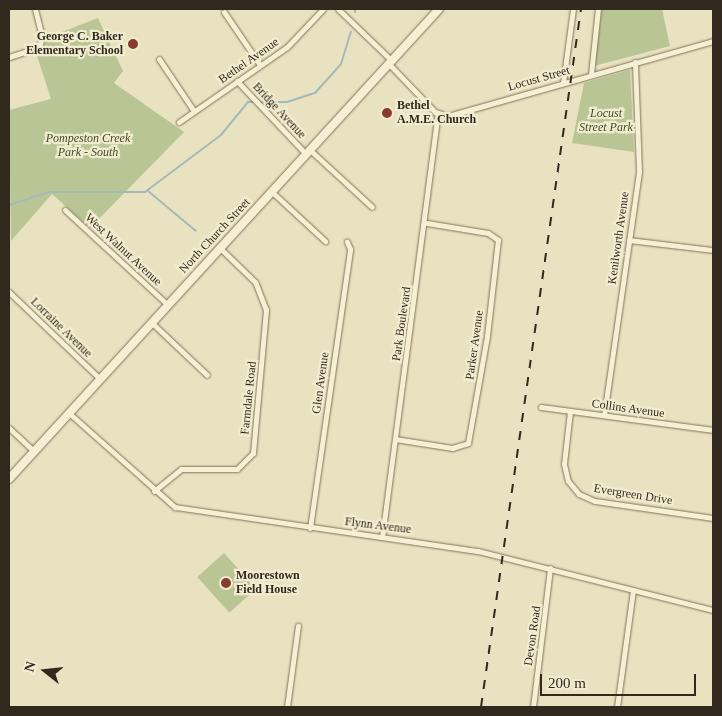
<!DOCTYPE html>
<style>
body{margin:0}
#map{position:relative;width:722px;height:716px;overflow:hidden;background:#e9e2c0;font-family:Georgia,serif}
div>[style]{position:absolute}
.green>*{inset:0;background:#bac596;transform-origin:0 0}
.stream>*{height:2px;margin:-1px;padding:0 1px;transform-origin:1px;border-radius:1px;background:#a3bbb7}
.roads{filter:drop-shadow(0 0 1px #80735a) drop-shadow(0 0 1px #80735a)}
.street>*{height:5px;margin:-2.5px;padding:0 2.5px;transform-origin:2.5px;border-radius:2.5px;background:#f5efd3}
.secondary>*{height:8px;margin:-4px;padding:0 4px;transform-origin:4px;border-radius:4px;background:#f5efd3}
.rail>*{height:2px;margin-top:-1px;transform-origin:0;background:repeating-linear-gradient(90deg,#31291d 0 9px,transparent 0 18px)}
.dots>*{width:14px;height:14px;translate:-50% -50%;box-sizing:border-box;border:2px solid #f1eccf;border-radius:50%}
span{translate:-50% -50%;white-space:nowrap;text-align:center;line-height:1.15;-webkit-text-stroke:4.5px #f1eccf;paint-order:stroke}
.poi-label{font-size:12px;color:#31291d;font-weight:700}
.right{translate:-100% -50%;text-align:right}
.left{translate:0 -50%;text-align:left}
.street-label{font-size:12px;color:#31291d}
.park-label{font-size:12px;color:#3d4c26;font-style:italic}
.frame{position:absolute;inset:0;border:10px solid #31291d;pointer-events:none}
.north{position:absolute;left:20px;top:646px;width:50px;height:50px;-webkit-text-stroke:4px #f1eccf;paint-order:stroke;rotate:286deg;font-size:14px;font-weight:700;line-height:20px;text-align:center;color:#31291d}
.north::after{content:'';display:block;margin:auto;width:18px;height:22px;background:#31291d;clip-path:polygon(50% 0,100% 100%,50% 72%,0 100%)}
.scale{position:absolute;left:540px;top:674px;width:156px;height:22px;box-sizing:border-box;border:2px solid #31291d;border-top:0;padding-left:6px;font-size:15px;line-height:18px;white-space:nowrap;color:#31291d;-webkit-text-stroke:4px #f1eccf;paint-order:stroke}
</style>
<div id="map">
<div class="green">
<div style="clip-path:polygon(602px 9px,662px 9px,670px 46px,594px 66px)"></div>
<div style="clip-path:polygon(98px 18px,123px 71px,114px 83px,184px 132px,90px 228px,52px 194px,11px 241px,9px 110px,51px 99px,37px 56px,49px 37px)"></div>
<div style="clip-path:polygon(630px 70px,634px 152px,572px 143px,584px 83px)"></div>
<div style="left:224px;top:553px;width:48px;height:36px;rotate:48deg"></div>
</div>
<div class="stream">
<div style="left:355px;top:12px;width:3px;rotate:-90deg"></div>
<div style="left:148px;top:191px;width:62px;rotate:39.8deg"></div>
<div style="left:9px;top:205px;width:42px;rotate:-18deg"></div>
<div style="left:49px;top:192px;width:96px"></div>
<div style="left:145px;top:192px;width:95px;rotate:-36.9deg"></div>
<div style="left:221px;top:135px;width:43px;rotate:-50.7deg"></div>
<div style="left:248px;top:102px;width:39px"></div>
<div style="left:287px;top:102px;width:29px;rotate:-18deg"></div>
<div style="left:315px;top:93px;width:39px;rotate:-48deg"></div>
<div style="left:341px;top:64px;width:34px;rotate:-73deg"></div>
</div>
<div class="roads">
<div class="street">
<div style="left:338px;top:9px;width:74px;rotate:43.9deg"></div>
<div style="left:224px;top:12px;width:64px;rotate:55.8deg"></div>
<div style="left:9px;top:57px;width:32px;rotate:-18deg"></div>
<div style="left:39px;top:47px;width:10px;rotate:-73deg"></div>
<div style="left:42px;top:37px;width:29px;rotate:-104deg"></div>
<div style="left:159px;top:59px;width:63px;rotate:56.1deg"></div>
<div style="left:388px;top:63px;width:68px;rotate:46.2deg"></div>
<div style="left:435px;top:112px;width:14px;rotate:17deg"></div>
<div style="left:448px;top:116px;width:275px;rotate:-15.8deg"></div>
<div style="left:591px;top:74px;width:65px;rotate:-83.9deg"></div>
<div style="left:237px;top:81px;width:100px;rotate:46.6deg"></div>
<div style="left:563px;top:83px;width:75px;rotate:-82.3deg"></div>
<div style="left:179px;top:122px;width:131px;rotate:-34.8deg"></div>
<div style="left:287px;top:47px;width:52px;rotate:-46.5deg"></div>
<div style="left:310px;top:150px;width:84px;rotate:42.6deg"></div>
<div style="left:271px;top:191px;width:74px;rotate:42.8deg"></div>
<div style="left:65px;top:210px;width:139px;rotate:42.7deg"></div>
<div style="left:629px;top:240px;width:85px;rotate:6.8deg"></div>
<div style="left:9px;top:292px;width:126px;rotate:43.7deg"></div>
<div style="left:151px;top:322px;width:77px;rotate:43.4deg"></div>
<div style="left:541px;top:407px;width:174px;rotate:7.6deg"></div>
<div style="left:570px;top:411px;width:53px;rotate:96.5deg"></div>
<div style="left:564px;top:464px;width:17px;rotate:77deg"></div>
<div style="left:568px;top:481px;width:17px;rotate:50deg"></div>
<div style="left:579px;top:494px;width:17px;rotate:24deg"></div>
<div style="left:595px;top:501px;width:119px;rotate:8.2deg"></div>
<div style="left:69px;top:413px;width:142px;rotate:41.6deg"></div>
<div style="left:175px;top:507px;width:306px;rotate:8.3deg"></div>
<div style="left:478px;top:551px;width:242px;rotate:14.1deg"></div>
<div style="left:604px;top:415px;width:246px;rotate:-81.8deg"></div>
<div style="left:639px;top:172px;width:110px;rotate:-92.1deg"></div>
<div style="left:9px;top:428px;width:34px;rotate:43deg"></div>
<div style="left:395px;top:439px;width:58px;rotate:9deg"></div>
<div style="left:452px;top:448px;width:17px;rotate:-17deg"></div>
<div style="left:468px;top:443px;width:109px;rotate:-79.9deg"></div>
<div style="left:487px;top:336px;width:97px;rotate:-83.5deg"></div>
<div style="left:498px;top:240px;width:12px;rotate:-145deg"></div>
<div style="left:488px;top:233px;width:62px;rotate:-170.7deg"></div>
<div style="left:154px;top:491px;width:35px;rotate:-39deg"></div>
<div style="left:181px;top:469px;width:56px"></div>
<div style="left:237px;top:469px;width:23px;rotate:-45deg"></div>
<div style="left:253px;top:453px;width:144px;rotate:-84.8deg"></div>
<div style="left:266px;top:310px;width:30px;rotate:-111deg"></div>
<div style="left:255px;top:282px;width:49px;rotate:-135.8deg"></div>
<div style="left:310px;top:528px;width:282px;rotate:-81.8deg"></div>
<div style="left:350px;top:249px;width:8px;rotate:-113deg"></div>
<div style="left:382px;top:537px;width:427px;rotate:-82.5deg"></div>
<div style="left:287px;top:707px;width:82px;rotate:-82.3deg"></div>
<div style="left:533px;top:707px;width:140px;rotate:-83deg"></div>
<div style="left:617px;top:707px;width:118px;rotate:-82.2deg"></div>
</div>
<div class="secondary">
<div style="left:9px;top:479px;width:637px;rotate:-47.54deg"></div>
</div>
</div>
<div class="rail">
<div style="left:481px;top:707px;width:705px;rotate:-81.85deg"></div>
</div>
<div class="dots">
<div style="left:133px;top:44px;background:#893b30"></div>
<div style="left:387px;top:113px;background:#893b30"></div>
<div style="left:226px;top:583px;background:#893b30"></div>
</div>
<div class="poi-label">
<span class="right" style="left:123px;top:44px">George C. Baker<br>Elementary School</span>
<span class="left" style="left:397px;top:113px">Bethel<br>A.M.E. Church</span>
<span class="left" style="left:236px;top:583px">Moorestown<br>Field House</span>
</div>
<div class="street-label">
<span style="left:249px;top:61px;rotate:-35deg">Bethel Avenue</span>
<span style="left:539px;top:79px;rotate:-16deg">Locust Street</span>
<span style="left:279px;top:111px;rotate:47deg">Bridge Avenue</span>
<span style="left:215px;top:236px;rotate:-47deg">North Church Street</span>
<span style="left:619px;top:238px;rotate:-82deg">Kenilworth Avenue</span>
<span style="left:123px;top:250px;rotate:43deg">West Walnut Avenue</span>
<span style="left:402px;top:324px;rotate:-82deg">Park Boulevard</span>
<span style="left:61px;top:328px;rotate:44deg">Lorraine Avenue</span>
<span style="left:475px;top:345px;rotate:-82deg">Parker Avenue</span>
<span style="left:321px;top:383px;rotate:-82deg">Glen Avenue</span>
<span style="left:249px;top:398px;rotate:-84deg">Farmdale Road</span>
<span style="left:628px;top:409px;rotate:8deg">Collins Avenue</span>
<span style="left:633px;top:495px;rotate:9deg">Evergreen Drive</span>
<span style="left:378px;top:526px;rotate:7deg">Flynn Avenue</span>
<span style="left:533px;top:636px;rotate:-82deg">Devon Road</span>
</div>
<div class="park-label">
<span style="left:606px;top:121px">Locust<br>Street Park</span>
<span style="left:88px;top:146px">Pompeston Creek<br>Park - South</span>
</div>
<div class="frame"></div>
<div class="north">N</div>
<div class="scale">200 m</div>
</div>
